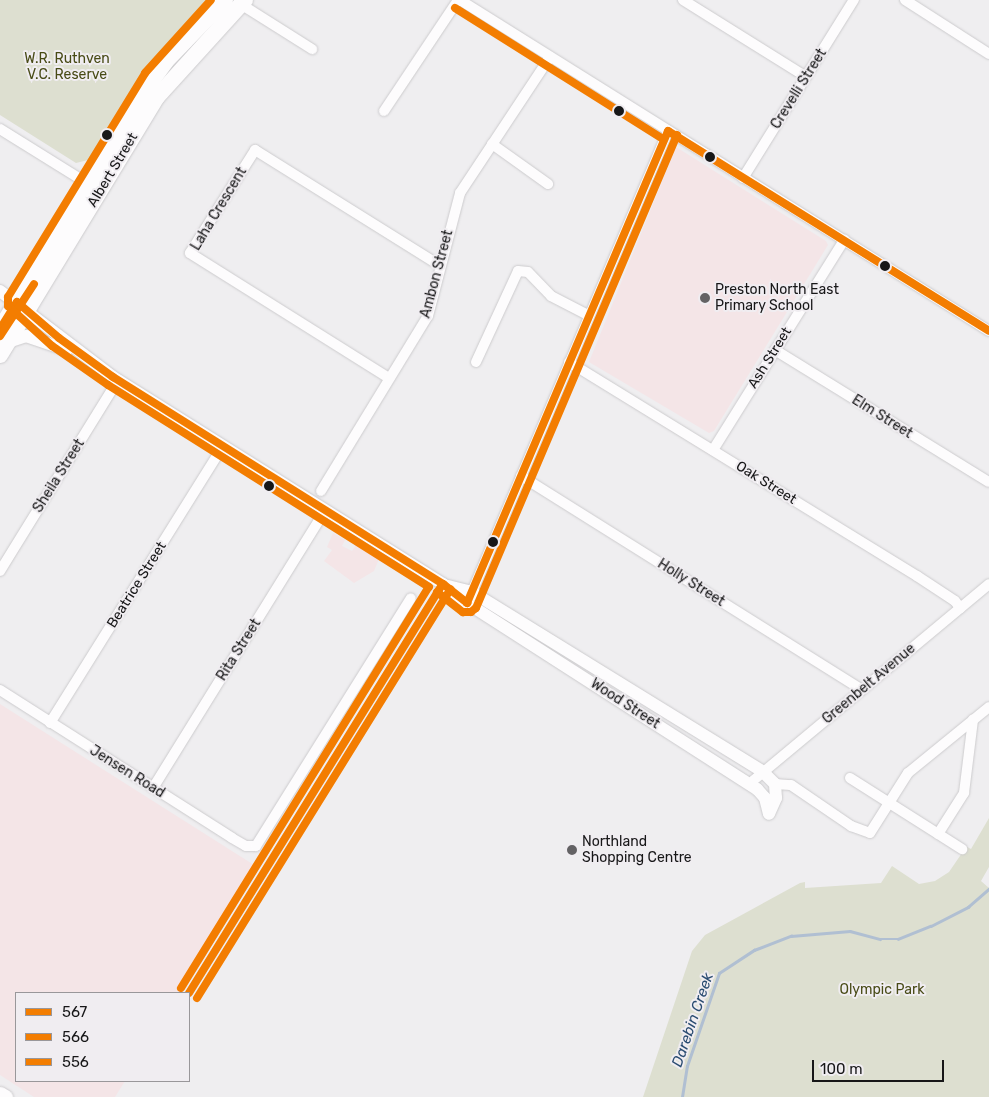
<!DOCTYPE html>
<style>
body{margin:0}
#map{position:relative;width:989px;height:1097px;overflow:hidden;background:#efeef0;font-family:Rubik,sans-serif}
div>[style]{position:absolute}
.education>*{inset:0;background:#f4e5e7}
.green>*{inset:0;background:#dddfd0}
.stream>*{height:2.5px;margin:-1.25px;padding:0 1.25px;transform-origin:1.25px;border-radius:1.25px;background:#b0bfd2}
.roads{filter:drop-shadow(0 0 1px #cccbcd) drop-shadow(0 0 1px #cccbcd)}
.minor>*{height:10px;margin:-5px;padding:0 5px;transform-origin:5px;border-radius:5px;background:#fdfcfd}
.tertiary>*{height:12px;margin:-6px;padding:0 6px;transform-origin:6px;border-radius:6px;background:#fdfcfd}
.primary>*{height:15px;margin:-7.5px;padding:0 7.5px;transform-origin:7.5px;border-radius:7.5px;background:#fdfcfd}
.trunk>*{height:16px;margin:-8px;padding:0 8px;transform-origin:8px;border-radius:8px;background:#fdfcfd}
.bus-1>*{height:8px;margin:-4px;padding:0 4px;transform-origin:4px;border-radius:4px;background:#f37d01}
.bus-2>*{height:8px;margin:-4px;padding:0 4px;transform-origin:4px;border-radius:4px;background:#f37d01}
.bus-3>*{height:8px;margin:-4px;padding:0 4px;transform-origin:4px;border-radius:4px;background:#f37d01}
.dots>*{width:14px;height:14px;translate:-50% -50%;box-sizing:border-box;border:2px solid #f0edf1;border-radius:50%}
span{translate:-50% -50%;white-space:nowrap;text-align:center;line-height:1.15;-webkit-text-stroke:4px #f0edf1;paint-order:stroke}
.park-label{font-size:14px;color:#484b16}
.street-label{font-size:14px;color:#171718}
.poi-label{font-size:14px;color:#171718}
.left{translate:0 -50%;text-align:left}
.water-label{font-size:15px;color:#2a4c71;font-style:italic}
.legend{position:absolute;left:15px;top:992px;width:175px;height:90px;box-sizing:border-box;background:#f0edf1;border:1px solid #99979a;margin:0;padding:6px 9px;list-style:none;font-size:15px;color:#171718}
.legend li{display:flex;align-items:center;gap:10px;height:25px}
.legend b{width:25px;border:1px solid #99979a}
.scale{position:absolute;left:812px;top:1060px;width:132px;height:22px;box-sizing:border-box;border:2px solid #171718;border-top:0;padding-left:6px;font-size:15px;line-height:18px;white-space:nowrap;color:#171718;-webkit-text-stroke:4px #f0edf1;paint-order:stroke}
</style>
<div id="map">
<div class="education">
<div style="clip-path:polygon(676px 147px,826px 241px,828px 245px,714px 431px,709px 433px,589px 362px)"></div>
<div style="clip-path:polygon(333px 533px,345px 540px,342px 546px,352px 551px,356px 545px,379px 559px,374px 571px,354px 583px,324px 561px,332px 550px,327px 547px)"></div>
<div style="clip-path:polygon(0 704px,257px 867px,178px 993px,16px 993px,16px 1081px,125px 1081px,115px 1097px,34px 1097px,0 1075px)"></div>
</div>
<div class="green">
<div style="clip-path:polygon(0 0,213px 0,176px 36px,147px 71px,92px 159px,76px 163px,0 115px)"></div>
<div style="clip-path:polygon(989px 818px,989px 867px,981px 881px,989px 888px,989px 1097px,643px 1097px,692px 951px,705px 935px,800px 883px,805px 882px,805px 888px,881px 883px,892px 866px,919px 884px,935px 881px,949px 872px,962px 853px,967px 847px,971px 849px)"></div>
</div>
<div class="stream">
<div style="left:682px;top:1097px;width:31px;rotate:-81deg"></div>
<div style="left:687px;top:1066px;width:98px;rotate:-71deg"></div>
<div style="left:719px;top:973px;width:42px;rotate:-33.3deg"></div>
<div style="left:754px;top:950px;width:40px;rotate:-21deg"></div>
<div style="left:791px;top:936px;width:59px;rotate:-4.8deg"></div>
<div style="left:850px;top:931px;width:31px;rotate:15deg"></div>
<div style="left:880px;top:939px;width:18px"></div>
<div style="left:898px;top:939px;width:35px;rotate:-22deg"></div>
<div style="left:931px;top:926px;width:42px;rotate:-27.2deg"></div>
<div style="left:968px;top:907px;width:28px;rotate:-41deg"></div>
</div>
<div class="roads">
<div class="minor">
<div style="left:460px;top:0;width:624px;rotate:32.03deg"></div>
<div style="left:683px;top:0;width:145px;rotate:32deg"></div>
<div style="left:905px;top:0;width:100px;rotate:32.7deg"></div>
<div style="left:242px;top:5px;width:83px;rotate:32.2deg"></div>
<div style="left:384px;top:111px;width:133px;rotate:-56.3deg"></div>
<div style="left:0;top:129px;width:110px;rotate:31.9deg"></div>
<div style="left:492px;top:144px;width:69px;rotate:35.5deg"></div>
<div style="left:743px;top:178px;width:210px;rotate:-58.1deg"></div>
<div style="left:775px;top:350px;width:251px;rotate:31.7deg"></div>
<div style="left:476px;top:362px;width:100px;rotate:-65.2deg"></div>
<div style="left:518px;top:271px;width:10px;rotate:6deg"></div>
<div style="left:528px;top:272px;width:33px;rotate:46deg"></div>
<div style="left:551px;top:296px;width:42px;rotate:27.2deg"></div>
<div style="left:569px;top:362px;width:409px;rotate:31.6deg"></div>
<div style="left:917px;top:576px;width:45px;rotate:33.3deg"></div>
<div style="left:955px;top:601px;width:9px;rotate:54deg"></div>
<div style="left:389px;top:378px;width:235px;rotate:-147.9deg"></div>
<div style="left:190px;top:253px;width:122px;rotate:-57.7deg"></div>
<div style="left:255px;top:150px;width:217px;rotate:32deg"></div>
<div style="left:713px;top:450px;width:248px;rotate:-58deg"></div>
<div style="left:521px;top:476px;width:401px;rotate:32.1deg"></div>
<div style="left:321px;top:491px;width:205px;rotate:-58.6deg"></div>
<div style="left:428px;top:316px;width:127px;rotate:-75.4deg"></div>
<div style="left:460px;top:193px;width:163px;rotate:-56.5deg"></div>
<div style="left:0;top:571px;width:225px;rotate:-58.3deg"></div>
<div style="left:469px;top:599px;width:509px;rotate:-66.96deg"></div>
<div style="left:0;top:690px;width:275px;rotate:32.5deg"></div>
<div style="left:232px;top:838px;width:16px;rotate:30deg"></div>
<div style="left:246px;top:846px;width:10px"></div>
<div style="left:256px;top:846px;width:292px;rotate:-58deg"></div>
<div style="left:50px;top:723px;width:327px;rotate:-58deg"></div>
<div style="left:850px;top:778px;width:133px;rotate:32.4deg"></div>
<div style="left:749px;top:784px;width:312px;rotate:-39.8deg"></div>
<div style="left:775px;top:784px;width:16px;rotate:4deg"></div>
<div style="left:791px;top:785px;width:73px;rotate:34.3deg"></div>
<div style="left:851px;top:826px;width:20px;rotate:20deg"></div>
<div style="left:870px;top:833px;width:71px;rotate:-57.7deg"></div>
<div style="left:908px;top:773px;width:104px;rotate:-39.2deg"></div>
<div style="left:153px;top:788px;width:326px;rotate:-58.2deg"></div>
<div style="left:938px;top:834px;width:49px;rotate:-57.6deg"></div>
<div style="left:964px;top:793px;width:74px;rotate:-83deg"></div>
</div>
<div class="tertiary">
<div style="left:0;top:291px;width:142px;rotate:37.3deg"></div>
<div style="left:113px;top:377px;width:390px;rotate:32.1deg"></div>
<div style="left:443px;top:584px;width:31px;rotate:38deg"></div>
<div style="left:467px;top:603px;width:345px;rotate:32.7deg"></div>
<div style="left:757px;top:789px;width:12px;rotate:48deg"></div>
<div style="left:765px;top:798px;width:16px;rotate:76deg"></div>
<div style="left:8px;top:342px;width:19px;rotate:-18deg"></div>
<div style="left:26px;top:336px;width:43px;rotate:18.9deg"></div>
<div style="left:448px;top:586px;width:25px;rotate:14deg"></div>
<div style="left:472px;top:592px;width:342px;rotate:31.7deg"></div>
<div style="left:763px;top:772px;width:17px;rotate:45deg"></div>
<div style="left:775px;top:784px;width:14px;rotate:86deg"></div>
<div style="left:776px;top:798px;width:17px;rotate:114deg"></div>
</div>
<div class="primary">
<div style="left:0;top:1094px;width:6px;rotate:31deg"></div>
</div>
<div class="trunk">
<div style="left:0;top:329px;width:293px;rotate:-58.5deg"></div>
<div style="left:153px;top:79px;width:22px;rotate:-54deg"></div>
<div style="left:166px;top:61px;width:85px;rotate:-46deg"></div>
<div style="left:0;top:355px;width:302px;rotate:-58.7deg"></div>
<div style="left:157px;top:97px;width:131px;rotate:-47.8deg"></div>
</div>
</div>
<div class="bus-1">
<div style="left:668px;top:131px;width:378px;rotate:31.9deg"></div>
<div style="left:0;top:329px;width:32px;rotate:-58deg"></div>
<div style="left:17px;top:302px;width:55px;rotate:40.6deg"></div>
<div style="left:59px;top:338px;width:67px;rotate:35.8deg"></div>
<div style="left:113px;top:377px;width:390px;rotate:32.1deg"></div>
<div style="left:443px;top:584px;width:31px;rotate:38deg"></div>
<div style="left:467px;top:603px;width:513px;rotate:-66.93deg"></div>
<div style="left:189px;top:993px;width:481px;rotate:-58.2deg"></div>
</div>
<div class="bus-2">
<div style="left:455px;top:8px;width:246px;rotate:32.2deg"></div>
<div style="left:437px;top:592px;width:33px;rotate:38deg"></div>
<div style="left:463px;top:612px;width:8px"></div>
<div style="left:471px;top:612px;width:6px;rotate:-39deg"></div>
<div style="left:476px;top:608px;width:514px;rotate:-66.98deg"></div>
<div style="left:197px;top:998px;width:481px;rotate:-58.2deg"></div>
</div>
<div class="bus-3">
<div style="left:0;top:336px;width:62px;rotate:-56.8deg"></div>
<div style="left:181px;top:988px;width:471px;rotate:-58.3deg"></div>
<div style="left:429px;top:587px;width:379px;rotate:-147.8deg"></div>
<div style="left:108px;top:385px;width:68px;rotate:-145.1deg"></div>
<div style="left:52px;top:346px;width:59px;rotate:-137.7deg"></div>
<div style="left:8px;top:306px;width:9px;rotate:-90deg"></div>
<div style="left:8px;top:297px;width:263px;rotate:-58.5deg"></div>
<div style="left:145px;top:73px;width:98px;rotate:-47.9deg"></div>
</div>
<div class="dots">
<div style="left:619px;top:111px;background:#171718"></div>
<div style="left:107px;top:135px;background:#171718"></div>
<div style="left:710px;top:157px;background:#171718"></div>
<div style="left:885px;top:266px;background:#171718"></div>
<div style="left:705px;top:298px;background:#636264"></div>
<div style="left:269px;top:486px;background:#171718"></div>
<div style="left:493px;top:542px;background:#171718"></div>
<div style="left:572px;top:850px;background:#636264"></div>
</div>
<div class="park-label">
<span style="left:67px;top:67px">W.R. Ruthven<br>V.C. Reserve</span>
<span style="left:882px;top:990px">Olympic Park</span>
</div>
<div class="street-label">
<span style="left:799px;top:89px;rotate:-58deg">Crevelli Street</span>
<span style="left:113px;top:170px;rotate:-59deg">Albert Street</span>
<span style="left:219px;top:209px;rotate:-59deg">Laha Crescent</span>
<span style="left:437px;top:274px;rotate:-75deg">Ambon Street</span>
<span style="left:770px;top:358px;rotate:-58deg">Ash Street</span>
<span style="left:882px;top:417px;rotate:32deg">Elm Street</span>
<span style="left:59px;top:476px;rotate:-58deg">Sheila Street</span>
<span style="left:766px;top:483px;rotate:32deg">Oak Street</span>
<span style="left:691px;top:583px;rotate:32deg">Holly Street</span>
<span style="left:137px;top:585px;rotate:-58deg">Beatrice Street</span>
<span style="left:239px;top:650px;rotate:-58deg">Rita Street</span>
<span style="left:869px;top:684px;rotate:-40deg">Greenbelt Avenue</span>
<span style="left:625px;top:704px;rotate:33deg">Wood Street</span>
<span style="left:127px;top:772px;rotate:32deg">Jensen Road</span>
</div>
<div class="poi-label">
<span class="left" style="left:715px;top:298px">Preston North East<br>Primary School</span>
<span class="left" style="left:582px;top:850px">Northland<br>Shopping Centre</span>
</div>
<div class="water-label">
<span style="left:693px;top:1020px;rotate:-71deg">Darebin Creek</span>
</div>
<ul class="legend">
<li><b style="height:6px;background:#f37d01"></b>567</li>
<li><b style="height:6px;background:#f37d01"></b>566</li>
<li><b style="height:6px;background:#f37d01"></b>556</li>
</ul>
<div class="scale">100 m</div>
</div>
